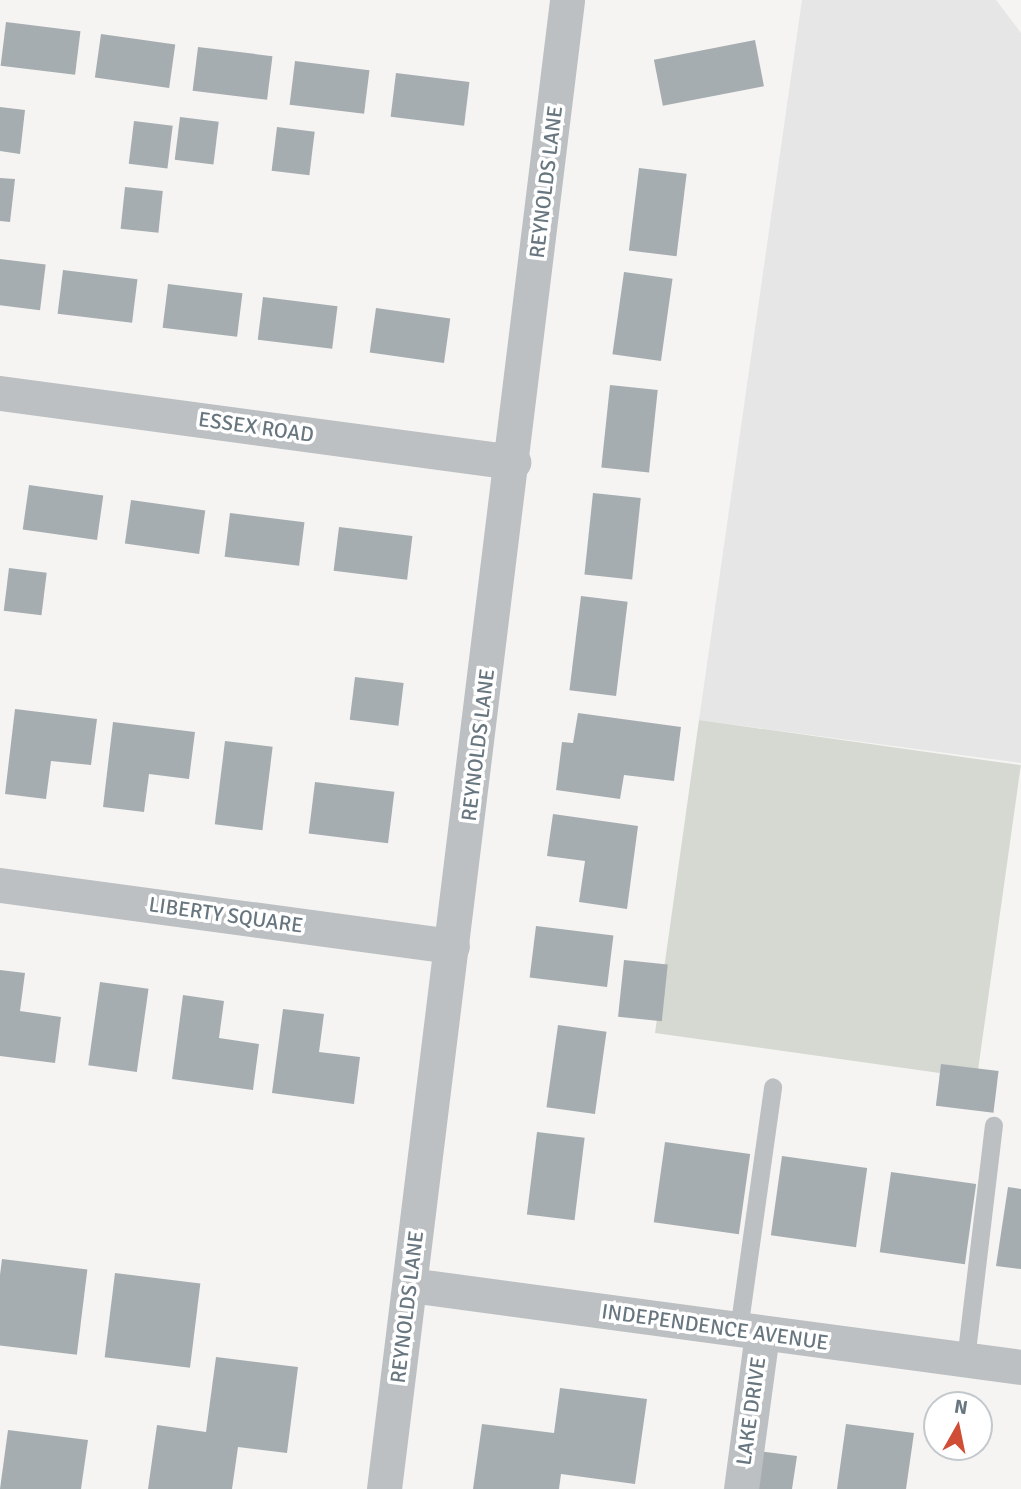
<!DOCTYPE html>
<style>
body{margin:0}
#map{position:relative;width:1021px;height:1489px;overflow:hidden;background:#f5f4f2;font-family:Signika,sans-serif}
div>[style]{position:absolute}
.built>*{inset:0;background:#e5e6e5}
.green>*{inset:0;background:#d5d9d1;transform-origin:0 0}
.building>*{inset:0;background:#a6adb1;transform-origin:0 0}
.lane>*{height:18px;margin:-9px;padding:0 9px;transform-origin:9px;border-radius:9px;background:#bcc0c3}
.street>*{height:35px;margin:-17.5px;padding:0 17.5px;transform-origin:17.5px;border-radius:17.5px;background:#bcc0c3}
span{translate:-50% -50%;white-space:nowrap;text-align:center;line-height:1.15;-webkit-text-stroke:7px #fff;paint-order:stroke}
.street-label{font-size:21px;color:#67767f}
.north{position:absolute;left:923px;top:1391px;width:70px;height:70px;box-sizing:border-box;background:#fff;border:2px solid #c2c8cc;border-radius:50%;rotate:9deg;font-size:19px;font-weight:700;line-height:28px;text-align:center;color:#67767f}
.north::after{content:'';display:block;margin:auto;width:24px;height:32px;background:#d04e36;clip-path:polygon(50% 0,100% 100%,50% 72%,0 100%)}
</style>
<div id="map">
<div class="built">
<div style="clip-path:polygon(802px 0,996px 0,1021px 33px,1021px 763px,699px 720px)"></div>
</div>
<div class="green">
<div style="left:699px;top:720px;width:325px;height:316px;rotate:8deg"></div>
</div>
<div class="building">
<div style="left:6px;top:22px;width:75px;height:44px;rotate:7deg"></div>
<div style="left:101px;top:34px;width:75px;height:44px;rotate:8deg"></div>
<div style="left:755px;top:40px;width:47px;height:103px;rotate:79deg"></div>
<div style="left:198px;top:47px;width:75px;height:44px;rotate:7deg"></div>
<div style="left:295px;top:61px;width:75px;height:44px;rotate:7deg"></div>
<div style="left:396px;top:73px;width:74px;height:44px;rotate:7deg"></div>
<div style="clip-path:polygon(0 107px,25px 110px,20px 154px,0 151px)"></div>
<div style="left:180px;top:117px;width:39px;height:43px;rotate:7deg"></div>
<div style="left:134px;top:121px;width:39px;height:43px;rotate:7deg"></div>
<div style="left:277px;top:127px;width:38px;height:44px;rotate:7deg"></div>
<div style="left:639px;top:168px;width:48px;height:83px;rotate:7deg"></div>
<div style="clip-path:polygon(0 178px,15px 179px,10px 222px,0 221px)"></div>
<div style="left:125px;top:187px;width:38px;height:42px;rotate:6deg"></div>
<div style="left:0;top:259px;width:46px;height:46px;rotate:7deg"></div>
<div style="left:63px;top:270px;width:75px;height:44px;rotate:7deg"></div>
<div style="left:624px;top:272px;width:49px;height:83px;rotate:8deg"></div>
<div style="left:168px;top:284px;width:75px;height:44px;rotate:7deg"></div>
<div style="left:263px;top:297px;width:75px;height:43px;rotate:7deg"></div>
<div style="left:376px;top:308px;width:75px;height:45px;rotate:8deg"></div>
<div style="left:610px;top:385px;width:48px;height:83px;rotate:6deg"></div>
<div style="left:29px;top:485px;width:75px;height:45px;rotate:8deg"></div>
<div style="left:593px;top:493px;width:48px;height:82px;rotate:6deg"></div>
<div style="left:131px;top:500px;width:75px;height:44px;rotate:8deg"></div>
<div style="left:230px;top:513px;width:75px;height:44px;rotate:7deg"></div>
<div style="left:339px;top:527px;width:74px;height:44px;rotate:7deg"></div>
<div style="left:9px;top:568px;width:38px;height:43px;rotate:7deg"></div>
<div style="left:581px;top:596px;width:47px;height:95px;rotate:7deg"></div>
<div style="left:355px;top:677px;width:49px;height:43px;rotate:7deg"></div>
<div style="clip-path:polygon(15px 709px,97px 719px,91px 765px,51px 761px,46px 799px,5px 794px)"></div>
<div style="clip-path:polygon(578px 713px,681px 727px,674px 781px,624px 775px,620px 799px,556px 790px,562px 742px,573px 743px)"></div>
<div style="clip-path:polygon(113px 722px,195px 732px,189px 779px,149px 774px,144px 812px,103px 807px)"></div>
<div style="left:225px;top:741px;width:48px;height:84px;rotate:7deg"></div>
<div style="left:315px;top:782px;width:80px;height:52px;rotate:7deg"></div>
<div style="clip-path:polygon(553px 814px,638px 826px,627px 909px,579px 902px,585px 861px,547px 856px)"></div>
<div style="left:536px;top:926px;width:78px;height:52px;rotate:7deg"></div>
<div style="left:624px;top:960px;width:44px;height:57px;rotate:6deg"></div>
<div style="clip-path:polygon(0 970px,25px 973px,20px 1011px,61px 1017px,55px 1063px,0 1056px)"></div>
<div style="left:100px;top:982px;width:49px;height:84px;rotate:8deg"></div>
<div style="clip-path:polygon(183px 995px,224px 1001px,219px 1038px,259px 1044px,253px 1090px,172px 1079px)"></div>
<div style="clip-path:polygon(283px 1009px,324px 1014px,319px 1052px,360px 1057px,354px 1104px,272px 1093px)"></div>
<div style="left:558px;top:1025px;width:49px;height:83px;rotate:8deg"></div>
<div style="left:941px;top:1064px;width:58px;height:42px;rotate:7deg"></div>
<div style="left:537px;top:1132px;width:48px;height:83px;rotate:7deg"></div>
<div style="left:665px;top:1142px;width:86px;height:81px;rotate:8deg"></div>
<div style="left:782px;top:1156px;width:86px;height:80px;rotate:8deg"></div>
<div style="left:891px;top:1172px;width:86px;height:81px;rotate:8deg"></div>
<div style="clip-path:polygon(1008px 1187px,1021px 1189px,1021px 1269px,996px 1266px)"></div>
<div style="left:2px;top:1259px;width:86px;height:86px;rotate:7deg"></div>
<div style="left:115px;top:1273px;width:86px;height:85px;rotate:7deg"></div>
<div style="clip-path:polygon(216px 1357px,298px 1367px,287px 1453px,238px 1447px,232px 1489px,148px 1489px,157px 1425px,206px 1432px)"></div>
<div style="clip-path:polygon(560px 1388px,647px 1399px,635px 1484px,561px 1474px,559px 1489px,473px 1489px,482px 1424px,554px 1433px)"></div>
<div style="clip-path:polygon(846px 1424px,914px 1433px,906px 1489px,837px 1489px)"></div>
<div style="clip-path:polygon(8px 1430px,88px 1440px,81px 1489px,0 1489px)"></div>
<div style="clip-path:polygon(759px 1451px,797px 1456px,792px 1489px,753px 1489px)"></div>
</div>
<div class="lane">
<div style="left:739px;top:1330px;width:245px;rotate:-82deg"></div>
<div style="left:966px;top:1360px;width:236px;rotate:-83.2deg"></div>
</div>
<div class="street">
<div style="left:0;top:393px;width:518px;rotate:7.66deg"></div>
<div style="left:0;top:885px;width:456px;rotate:7.7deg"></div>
<div style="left:410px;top:1285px;width:616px;rotate:7.64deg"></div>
<div style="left:384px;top:1489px;width:1500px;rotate:-82.99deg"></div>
<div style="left:741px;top:1489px;width:156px;rotate:-82.3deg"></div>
</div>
<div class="street-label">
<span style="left:546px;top:182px;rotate:-83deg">REYNOLDS LANE</span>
<span style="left:256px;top:427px;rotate:8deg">ESSEX ROAD</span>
<span style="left:478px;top:745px;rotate:-83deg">REYNOLDS LANE</span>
<span style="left:226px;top:915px;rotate:8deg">LIBERTY SQUARE</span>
<span style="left:407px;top:1307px;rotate:-83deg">REYNOLDS LANE</span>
<span style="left:715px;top:1327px;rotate:8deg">INDEPENDENCE AVENUE</span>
<span style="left:751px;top:1411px;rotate:-82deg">LAKE DRIVE</span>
</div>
<div class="north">N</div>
</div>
